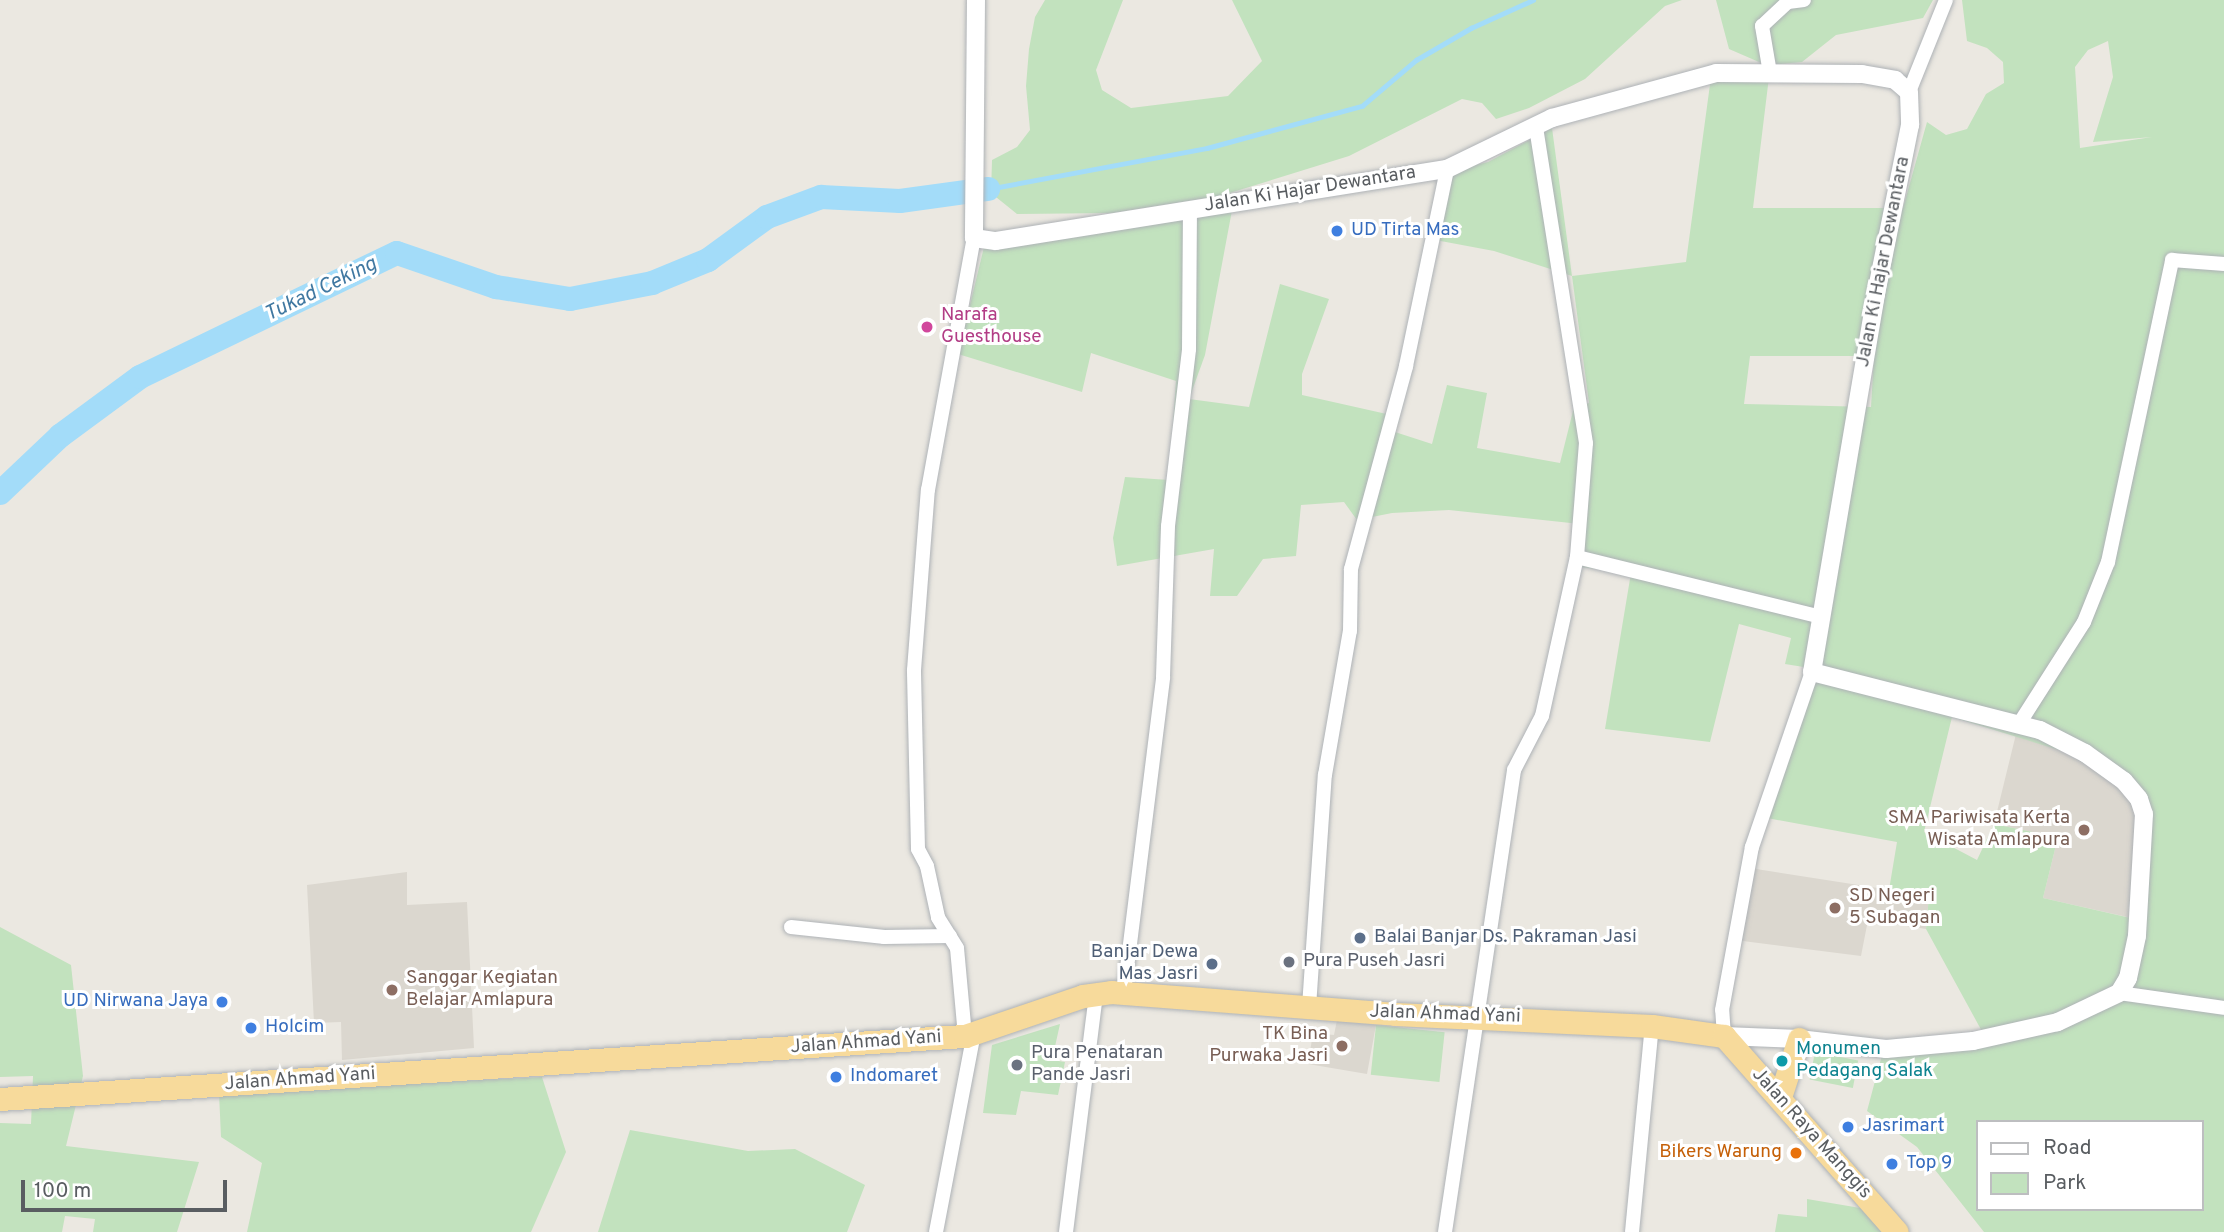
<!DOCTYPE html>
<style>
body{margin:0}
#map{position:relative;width:2224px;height:1232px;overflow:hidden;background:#ebe8e1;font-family:Overpass,sans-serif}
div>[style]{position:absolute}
.education>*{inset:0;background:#dbd7cf}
.green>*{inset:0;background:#c2e2be;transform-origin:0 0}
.stream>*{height:4.5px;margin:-2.25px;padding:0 2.25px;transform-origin:2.25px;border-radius:2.25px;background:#a3dcf9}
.river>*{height:24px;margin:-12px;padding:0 12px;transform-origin:12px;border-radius:12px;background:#a3dcf9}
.roads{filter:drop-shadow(0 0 2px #aeb2b6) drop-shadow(0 0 2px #aeb2b6)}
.minor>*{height:14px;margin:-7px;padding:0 7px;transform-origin:7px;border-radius:7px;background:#fff}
.tertiary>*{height:18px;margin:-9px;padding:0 9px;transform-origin:9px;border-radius:9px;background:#fff}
.trunk>*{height:23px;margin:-11.5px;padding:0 11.5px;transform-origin:11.5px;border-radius:11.5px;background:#f7da9b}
.dots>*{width:19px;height:19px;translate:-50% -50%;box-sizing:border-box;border:4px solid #fff;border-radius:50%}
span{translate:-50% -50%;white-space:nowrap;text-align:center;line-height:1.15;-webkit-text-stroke:6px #fff;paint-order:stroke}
.street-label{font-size:19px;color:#595d61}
.shop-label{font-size:19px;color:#366cbe}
.left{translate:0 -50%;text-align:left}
.right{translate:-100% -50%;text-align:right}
.hotel-label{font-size:19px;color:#b23c85}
.education-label{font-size:19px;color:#785e54}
.service-label{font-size:19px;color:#4e5e75}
.worship-label{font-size:19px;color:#5b616d}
.culture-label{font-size:19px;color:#0d838f}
.food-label{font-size:19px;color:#c56008}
.water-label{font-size:21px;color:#4078a1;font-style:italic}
.legend{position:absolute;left:1976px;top:1120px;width:228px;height:91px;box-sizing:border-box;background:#fff;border:2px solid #bdbec0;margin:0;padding:9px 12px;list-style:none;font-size:21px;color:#595d61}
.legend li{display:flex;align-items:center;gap:14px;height:35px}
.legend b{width:35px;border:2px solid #bdbec0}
.scale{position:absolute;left:21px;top:1180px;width:206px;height:32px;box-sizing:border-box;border:4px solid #595d61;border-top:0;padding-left:9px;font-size:21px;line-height:24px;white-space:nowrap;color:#595d61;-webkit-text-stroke:5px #fff;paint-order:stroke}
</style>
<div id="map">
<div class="education">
<div style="clip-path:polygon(2016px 734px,2072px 754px,2136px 795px,2136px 919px,2043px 898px,2058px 837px,1994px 824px)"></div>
<div style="clip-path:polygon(1750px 868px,1929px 896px,1926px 929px,1868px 920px,1861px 956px,1735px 940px)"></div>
<div style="clip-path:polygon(407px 872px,407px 905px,467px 902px,474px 1048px,342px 1060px,341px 1022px,314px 1023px,307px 885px)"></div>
<div style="clip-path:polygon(1337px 1020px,1376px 1025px,1367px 1074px,1308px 1064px,1313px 1033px,1334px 1035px)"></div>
</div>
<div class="green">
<div style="clip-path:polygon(1045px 0,1123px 0,1096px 70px,1102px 90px,1131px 108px,1228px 96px,1262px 61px,1232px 0,1682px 0,1665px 6px,1585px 79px,1529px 108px,1496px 119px,1482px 103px,1462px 99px,1349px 156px,1220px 196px,1113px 213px,1017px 214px,991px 193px,992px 160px,1017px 147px,1030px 130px,1026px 86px,1029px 49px,1035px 17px)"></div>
<div style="clip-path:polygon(1716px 0,1933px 0,1923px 18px,1836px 35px,1802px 62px,1781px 64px,1759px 62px,1729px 49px)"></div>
<div style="clip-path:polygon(evenodd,1962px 0,2224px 0,2224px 1232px,1984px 1232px,1917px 1147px,1867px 1111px,1886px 1040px,1984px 1035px,1926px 929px,1929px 896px,1889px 890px,1897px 842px,1767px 818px,1816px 669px,1785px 664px,1791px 638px,1739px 624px,1710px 742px,1605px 729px,1631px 573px,1571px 566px,1580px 524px,1449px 510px,1392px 513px,1357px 520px,1344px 502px,1301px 505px,1296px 556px,1263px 559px,1237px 596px,1210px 596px,1214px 549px,1117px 566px,1113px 538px,1125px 477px,1169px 480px,1176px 381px,1091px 353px,1082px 392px,958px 354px,985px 243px,1233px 205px,1205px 355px,1189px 399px,1249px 407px,1280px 284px,1329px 299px,1302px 374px,1302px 395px,1400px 417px,1395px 432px,1432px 444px,1447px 385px,1487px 393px,1477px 448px,1560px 463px,1574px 407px,1589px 403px,1572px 276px,1494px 251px,1430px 239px,1446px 172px,1488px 162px,1552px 128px,1572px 276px,1686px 262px,1711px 77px,1769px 77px,1753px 208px,1903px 208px,1927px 122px,1946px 135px,1967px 129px,1986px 94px,2004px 83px,2003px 62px,1987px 48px,1967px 41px,1962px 0,2108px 41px,2113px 77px,2093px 142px,2152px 137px,2080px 148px,2075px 67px,2088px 50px,2108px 41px,1962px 0,1874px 356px,1871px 407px,1744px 404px,1750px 356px,1874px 356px,1962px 0,1952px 717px,2072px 754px,2136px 795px,2135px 919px,2043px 898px,2058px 837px,1994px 824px,1977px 860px,1924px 832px,1952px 717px,1962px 0,1977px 1122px,2201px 1122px,2201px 1209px,1977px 1209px,1977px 1122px)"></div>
<div style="clip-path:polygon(0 927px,71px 965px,83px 1076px,66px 1146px,199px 1162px,177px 1232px,93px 1232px,95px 1219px,65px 1216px,62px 1232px,0 1232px,0 1123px,31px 1124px,33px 1076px,0 1077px)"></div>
<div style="clip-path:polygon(1060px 1024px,1052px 1060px,1065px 1062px,1058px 1095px,1021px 1091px,1016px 1115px,983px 1113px,992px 1045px)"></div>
<div style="left:1376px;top:1025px;width:69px;height:50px;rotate:6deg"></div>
<div style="left:1815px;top:1052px;width:44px;height:28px;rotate:11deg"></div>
<div style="clip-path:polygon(542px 1077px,566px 1152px,531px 1232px,247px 1232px,262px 1163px,221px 1137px,219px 1093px)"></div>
<div style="clip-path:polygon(630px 1130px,748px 1151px,795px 1149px,865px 1185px,847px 1232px,598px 1232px)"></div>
<div style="clip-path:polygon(1807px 1199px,1878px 1211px,1897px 1232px,1775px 1232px,1778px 1214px,1807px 1217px)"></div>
</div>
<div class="stream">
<div style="left:988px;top:189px;width:223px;rotate:-10.6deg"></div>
<div style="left:1207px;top:148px;width:161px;rotate:-15.2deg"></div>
<div style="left:1362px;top:106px;width:71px;rotate:-40.4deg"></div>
<div style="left:1416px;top:60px;width:64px;rotate:-30.2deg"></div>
<div style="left:1471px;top:28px;width:68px;rotate:-24.3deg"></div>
</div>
<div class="river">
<div style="left:0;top:493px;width:83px;rotate:-43.5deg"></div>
<div style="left:60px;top:436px;width:99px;rotate:-36.4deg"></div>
<div style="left:140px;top:377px;width:285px;rotate:-25.8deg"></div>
<div style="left:397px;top:253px;width:105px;rotate:19deg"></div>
<div style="left:496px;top:287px;width:75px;rotate:9.2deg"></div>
<div style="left:570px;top:299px;width:84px;rotate:-11deg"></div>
<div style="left:652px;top:283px;width:61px;rotate:-22.3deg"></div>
<div style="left:708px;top:260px;width:73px;rotate:-36.1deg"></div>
<div style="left:767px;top:217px;width:58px;rotate:-20.3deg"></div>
<div style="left:821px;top:197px;width:79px;rotate:2.9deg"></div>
<div style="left:900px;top:201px;width:89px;rotate:-7.8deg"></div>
</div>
<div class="roads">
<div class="minor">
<div style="left:1770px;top:73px;width:48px;rotate:-99.7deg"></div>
<div style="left:1762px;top:26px;width:35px;rotate:-43deg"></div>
<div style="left:1788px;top:2px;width:16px;rotate:-7deg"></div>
<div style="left:1909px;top:92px;width:99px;rotate:-68.1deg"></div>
<div style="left:1577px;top:557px;width:252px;rotate:13.8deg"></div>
<div style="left:2019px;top:724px;width:121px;rotate:-57.5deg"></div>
<div style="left:2084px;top:622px;width:65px;rotate:-68.2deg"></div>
<div style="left:2108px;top:562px;width:309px;rotate:-78deg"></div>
<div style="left:2172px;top:260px;width:52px;rotate:4.4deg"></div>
<div style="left:791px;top:927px;width:94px;rotate:6.1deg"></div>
<div style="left:884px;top:937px;width:66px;rotate:-0.9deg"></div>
<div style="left:1124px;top:992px;width:317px;rotate:-82.9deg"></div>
<div style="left:1163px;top:677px;width:151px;rotate:-88.1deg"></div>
<div style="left:1168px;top:526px;width:178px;rotate:-83.2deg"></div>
<div style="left:1189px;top:349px;width:139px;rotate:-89.6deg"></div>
<div style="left:2119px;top:993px;width:106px;rotate:8.1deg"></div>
<div style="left:1309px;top:1007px;width:233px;rotate:-86.1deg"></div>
<div style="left:1325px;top:775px;width:146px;rotate:-80.2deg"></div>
<div style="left:1350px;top:631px;width:62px;rotate:-89.1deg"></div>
<div style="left:1351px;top:569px;width:210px;rotate:-74.8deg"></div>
<div style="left:1406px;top:366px;width:201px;rotate:-78.2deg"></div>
<div style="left:965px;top:1036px;width:88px;rotate:-95.2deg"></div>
<div style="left:957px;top:948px;width:36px;rotate:-122deg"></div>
<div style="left:938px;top:917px;width:52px;rotate:-102.2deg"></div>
<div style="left:927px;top:866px;width:19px;rotate:-118deg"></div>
<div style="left:918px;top:849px;width:179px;rotate:-91.3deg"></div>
<div style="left:914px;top:670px;width:181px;rotate:-85.6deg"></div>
<div style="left:928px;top:490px;width:256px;rotate:-79.7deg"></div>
<div style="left:1724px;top:1036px;width:26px;rotate:-94deg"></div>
<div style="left:1722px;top:1010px;width:166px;rotate:-79.6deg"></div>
<div style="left:1752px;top:847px;width:185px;rotate:-71.1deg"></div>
<div style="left:936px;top:1232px;width:204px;rotate:-79.2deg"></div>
<div style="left:1066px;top:1232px;width:240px;rotate:-82.8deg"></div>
<div style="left:1445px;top:1232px;width:467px;rotate:-81.5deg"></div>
<div style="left:1514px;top:770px;width:61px;rotate:-62.6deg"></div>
<div style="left:1542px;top:716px;width:163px;rotate:-77.6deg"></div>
<div style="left:1577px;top:557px;width:114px;rotate:-85.5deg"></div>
<div style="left:1586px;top:443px;width:321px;rotate:-99deg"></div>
<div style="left:1632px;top:1232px;width:207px;rotate:-84.5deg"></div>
</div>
<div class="tertiary">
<div style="left:976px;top:0;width:238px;rotate:90.5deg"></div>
<div style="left:974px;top:238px;width:22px;rotate:8deg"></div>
<div style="left:996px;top:241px;width:457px;rotate:-9.1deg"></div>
<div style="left:1447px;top:169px;width:117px;rotate:-25.9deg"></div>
<div style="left:1552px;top:118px;width:170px;rotate:-15.3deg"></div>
<div style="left:1716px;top:73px;width:146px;rotate:0.4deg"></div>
<div style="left:1862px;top:74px;width:34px;rotate:10deg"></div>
<div style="left:1895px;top:80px;width:18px;rotate:41deg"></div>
<div style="left:1909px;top:92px;width:33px;rotate:88deg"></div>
<div style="left:1910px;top:125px;width:172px;rotate:101.4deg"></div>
<div style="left:1876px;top:294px;width:383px;rotate:99.6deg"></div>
<div style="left:1812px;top:672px;width:235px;rotate:14.3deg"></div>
<div style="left:2040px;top:730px;width:51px;rotate:27.1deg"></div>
<div style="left:2085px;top:753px;width:48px;rotate:35.7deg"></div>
<div style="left:2124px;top:781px;width:23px;rotate:50deg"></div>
<div style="left:2139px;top:799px;width:16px;rotate:72deg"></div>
<div style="left:2144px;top:814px;width:122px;rotate:93.3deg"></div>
<div style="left:2137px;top:936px;width:43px;rotate:102.1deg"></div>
<div style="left:2128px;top:978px;width:17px;rotate:121deg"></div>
<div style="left:2119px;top:993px;width:68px;rotate:154.6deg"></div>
<div style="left:2058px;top:1022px;width:87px;rotate:167.4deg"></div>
<div style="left:1973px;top:1041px;width:87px;rotate:174.7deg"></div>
<div style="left:1886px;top:1049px;width:88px;rotate:-173.4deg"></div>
<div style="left:1799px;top:1039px;width:75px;rotate:-177.7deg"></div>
</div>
<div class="trunk">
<div style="left:1780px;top:1097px;width:61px;rotate:-71.9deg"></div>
<div style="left:0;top:1099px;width:967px;rotate:-3.74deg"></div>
<div style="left:965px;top:1036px;width:125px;rotate:-18.7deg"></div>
<div style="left:1083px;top:996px;width:28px;rotate:-8deg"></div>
<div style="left:1111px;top:992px;width:285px;rotate:4.4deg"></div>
<div style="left:1395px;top:1014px;width:257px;rotate:2.7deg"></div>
<div style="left:1652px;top:1026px;width:73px;rotate:7.9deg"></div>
<div style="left:1724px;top:1036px;width:261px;rotate:48.6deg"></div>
</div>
</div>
<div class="dots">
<div style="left:1337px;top:231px;background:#3f7fe0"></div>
<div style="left:927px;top:327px;background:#d1479c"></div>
<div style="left:2084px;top:830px;background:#8d6e63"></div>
<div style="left:1835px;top:908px;background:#8d6e63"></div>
<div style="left:1360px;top:938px;background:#5c6f8a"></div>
<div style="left:1289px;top:962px;background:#6b7280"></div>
<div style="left:1212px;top:964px;background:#5c6f8a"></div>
<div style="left:392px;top:990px;background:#8d6e63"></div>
<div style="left:222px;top:1002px;background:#3f7fe0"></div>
<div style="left:251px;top:1028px;background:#3f7fe0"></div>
<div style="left:1342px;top:1046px;background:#8d6e63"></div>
<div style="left:1782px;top:1061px;background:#0f9aa8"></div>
<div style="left:1017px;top:1065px;background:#6b7280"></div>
<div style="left:836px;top:1077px;background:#3f7fe0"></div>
<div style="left:1848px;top:1127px;background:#3f7fe0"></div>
<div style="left:1796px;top:1153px;background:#e8710a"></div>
<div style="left:1892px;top:1164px;background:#3f7fe0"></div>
</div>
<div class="street-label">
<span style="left:1310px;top:190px;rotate:-9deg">Jalan Ki Hajar Dewantara</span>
<span style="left:1884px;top:262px;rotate:-79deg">Jalan Ki Hajar Dewantara</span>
<span style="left:1445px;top:1015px;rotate:2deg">Jalan Ahmad Yani</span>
<span style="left:866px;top:1043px;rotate:-4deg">Jalan Ahmad Yani</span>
<span style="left:300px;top:1080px;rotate:-4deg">Jalan Ahmad Yani</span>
<span style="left:1811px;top:1134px;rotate:48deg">Jalan Raya Manggis</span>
</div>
<div class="shop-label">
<span class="left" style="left:1351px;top:231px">UD Tirta Mas</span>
<span class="right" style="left:208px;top:1002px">UD Nirwana Jaya</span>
<span class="left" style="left:265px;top:1028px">Holcim</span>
<span class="left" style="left:850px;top:1077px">Indomaret</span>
<span class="left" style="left:1862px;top:1127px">Jasrimart</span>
<span class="left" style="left:1906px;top:1164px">Top 9</span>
</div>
<div class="hotel-label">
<span class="left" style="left:941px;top:327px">Narafa<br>Guesthouse</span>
</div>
<div class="education-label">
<span class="right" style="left:2070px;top:830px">SMA Pariwisata Kerta<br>Wisata Amlapura</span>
<span class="left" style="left:1849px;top:908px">SD Negeri<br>5 Subagan</span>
<span class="left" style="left:406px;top:990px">Sanggar Kegiatan<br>Belajar Amlapura</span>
<span class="right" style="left:1328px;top:1046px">TK Bina<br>Purwaka Jasri</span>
</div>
<div class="service-label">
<span class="left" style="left:1374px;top:938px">Balai Banjar Ds. Pakraman Jasi</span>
<span class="right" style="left:1198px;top:964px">Banjar Dewa<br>Mas Jasri</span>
</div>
<div class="worship-label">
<span class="left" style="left:1303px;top:962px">Pura Puseh Jasri</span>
<span class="left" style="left:1031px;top:1065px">Pura Penataran<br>Pande Jasri</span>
</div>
<div class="culture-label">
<span class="left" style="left:1796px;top:1061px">Monumen<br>Pedagang Salak</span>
</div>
<div class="food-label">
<span class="right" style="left:1782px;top:1153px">Bikers Warung</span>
</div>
<div class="water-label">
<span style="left:321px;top:290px;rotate:-26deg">Tukad Ceking</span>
</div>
<ul class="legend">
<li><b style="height:9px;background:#fff"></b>Road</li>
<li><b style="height:19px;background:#c2e2be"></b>Park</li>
</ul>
<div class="scale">100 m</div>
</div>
